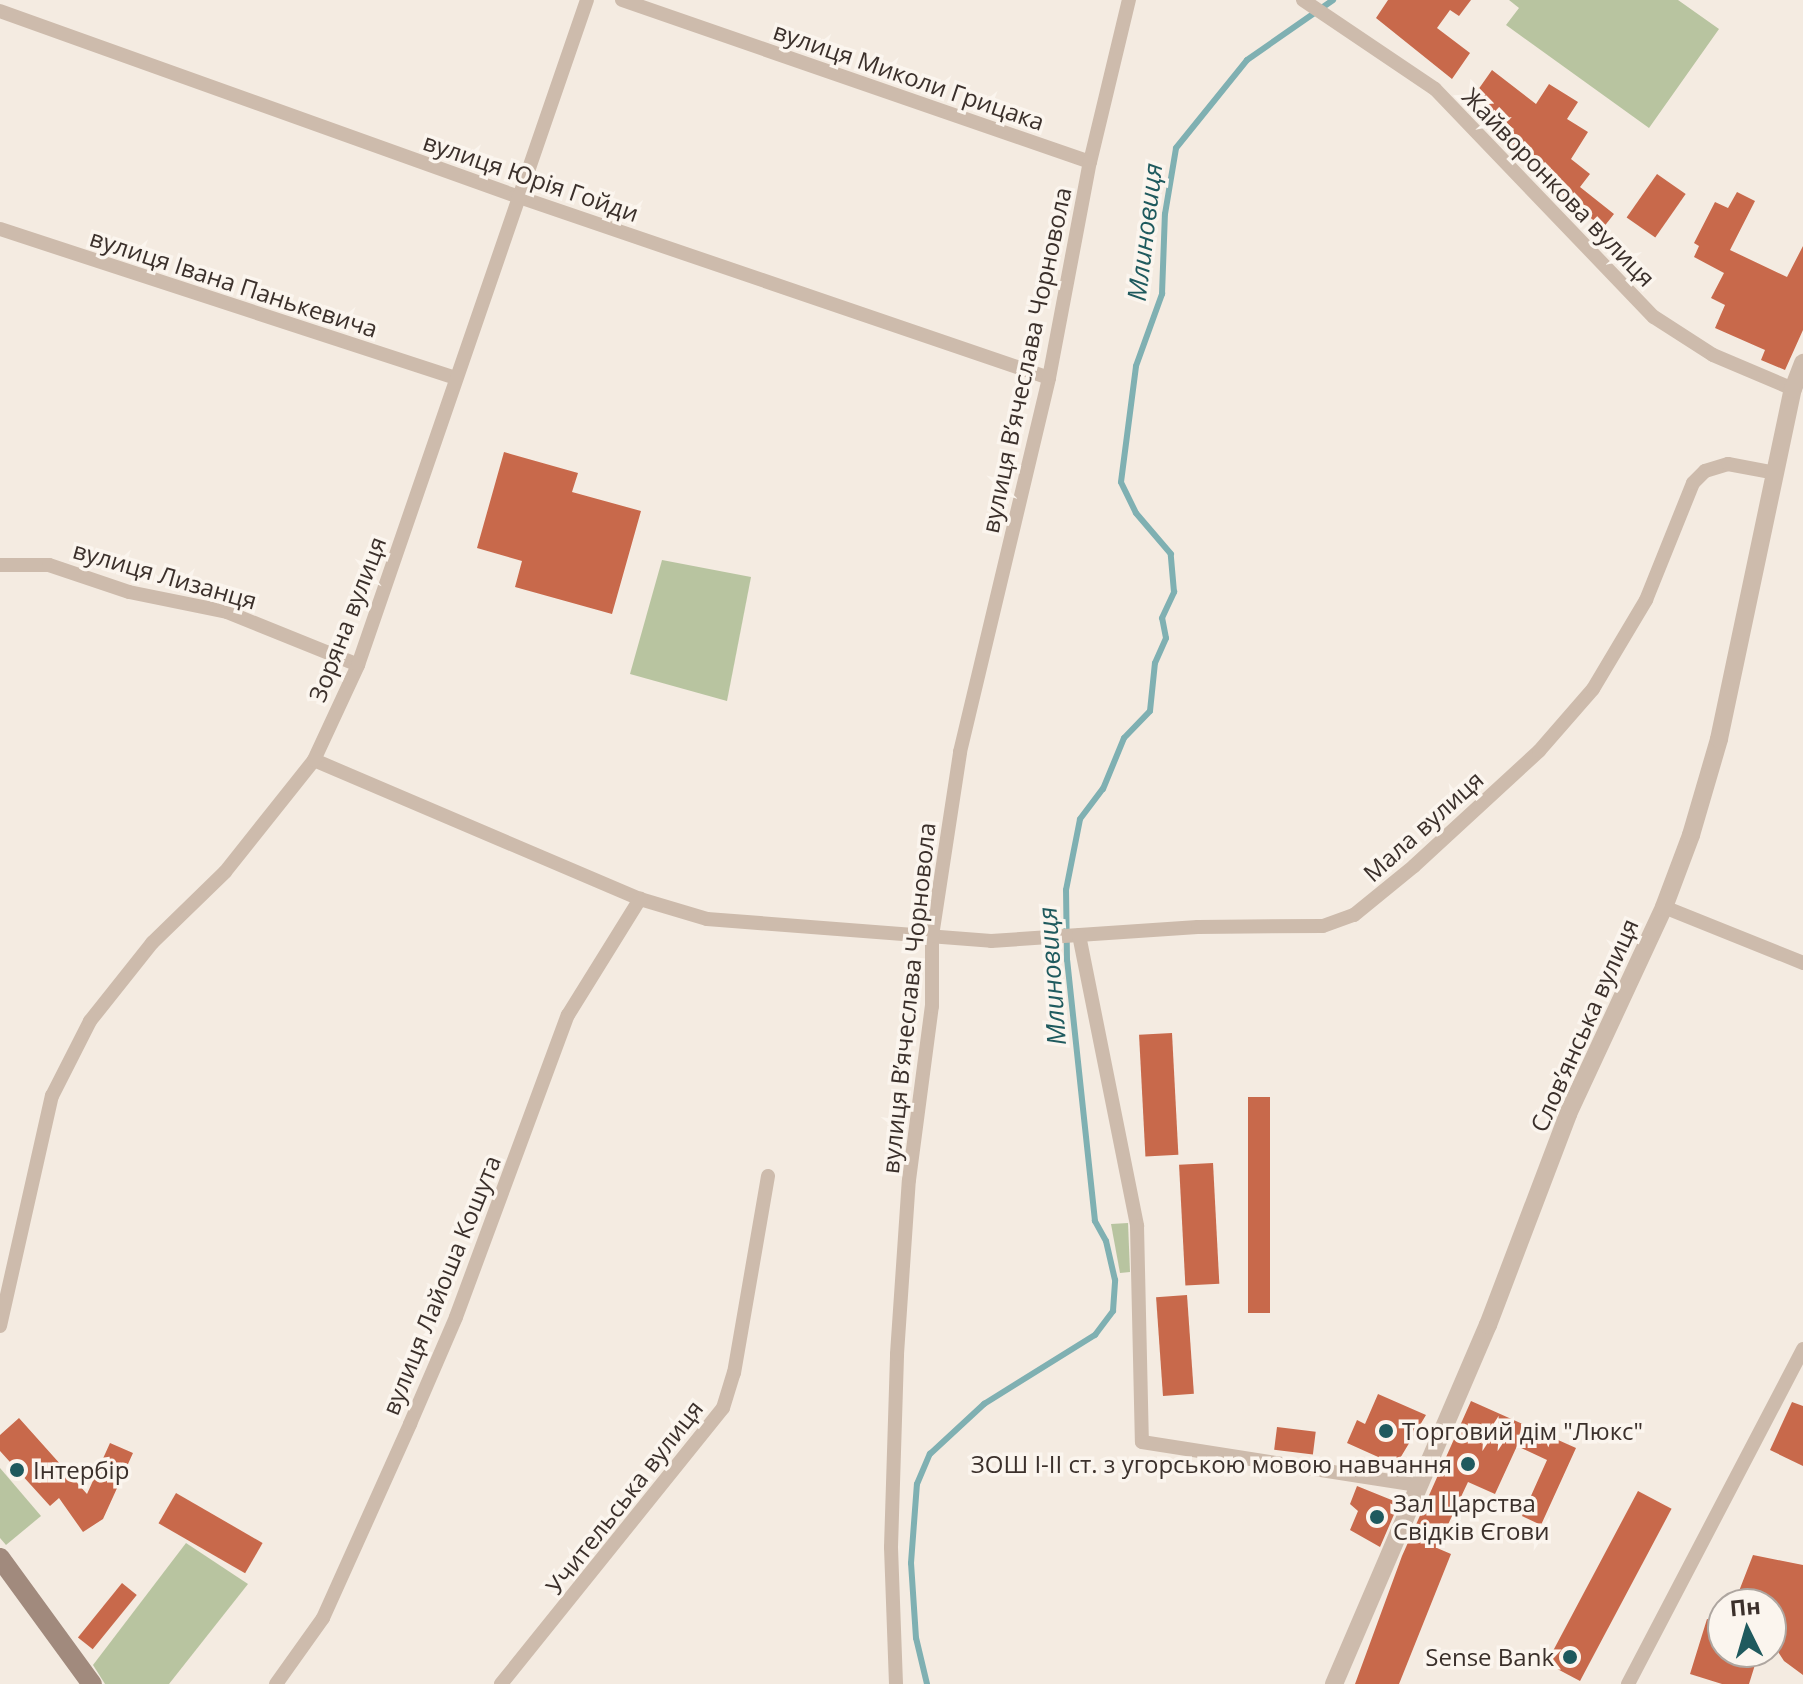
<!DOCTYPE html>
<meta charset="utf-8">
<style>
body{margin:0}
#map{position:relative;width:1803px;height:1684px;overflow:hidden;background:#f4ebe1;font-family:"Open Sans",sans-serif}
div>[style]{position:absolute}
.green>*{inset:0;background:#b8c4a0}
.stream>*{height:6px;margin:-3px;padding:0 3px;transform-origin:3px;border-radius:3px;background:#7fb0b2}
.building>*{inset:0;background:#c8694b;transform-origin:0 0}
.minor>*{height:14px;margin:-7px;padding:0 7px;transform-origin:7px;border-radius:7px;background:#cdbbac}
.tertiary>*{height:18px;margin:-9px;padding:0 9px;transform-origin:9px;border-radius:9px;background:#cdbbac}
.secondary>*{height:20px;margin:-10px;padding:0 10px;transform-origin:10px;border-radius:10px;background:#a18a7d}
.dots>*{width:22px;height:22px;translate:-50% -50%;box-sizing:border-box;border:4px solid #fbf5ee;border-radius:50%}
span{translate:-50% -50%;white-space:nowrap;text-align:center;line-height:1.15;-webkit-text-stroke:7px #fbf5ee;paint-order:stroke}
.street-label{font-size:24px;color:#3b302b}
.poi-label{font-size:24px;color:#3b302b}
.left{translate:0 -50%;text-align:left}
.right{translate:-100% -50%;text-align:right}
.water-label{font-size:26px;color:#1f5a5e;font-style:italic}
.north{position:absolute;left:1707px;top:1588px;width:80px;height:80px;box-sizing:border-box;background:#fbf5ee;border:2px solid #aea6a0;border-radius:50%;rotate:355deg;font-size:22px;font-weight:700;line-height:32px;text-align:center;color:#3b302b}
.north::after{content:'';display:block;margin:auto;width:28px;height:36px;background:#1f5a5e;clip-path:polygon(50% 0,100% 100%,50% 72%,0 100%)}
</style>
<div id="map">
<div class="green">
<div style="clip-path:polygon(1509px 0,1678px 0,1719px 29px,1649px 128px,1506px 25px,1519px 8px)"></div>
<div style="clip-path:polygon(662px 560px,751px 577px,727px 701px,630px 674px)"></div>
<div style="clip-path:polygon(1128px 1223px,1130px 1272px,1120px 1273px,1111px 1224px)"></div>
<div style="clip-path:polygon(0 1468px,41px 1516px,6px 1545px,0 1538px)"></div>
<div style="clip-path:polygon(186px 1543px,248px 1584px,169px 1684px,105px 1684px,93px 1665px)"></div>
</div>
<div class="stream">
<div style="left:927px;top:1684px;width:47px;rotate:-103.4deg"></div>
<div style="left:916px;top:1638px;width:75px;rotate:-93.8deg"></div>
<div style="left:911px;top:1563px;width:79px;rotate:-85.7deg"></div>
<div style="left:917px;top:1484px;width:33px;rotate:-67deg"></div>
<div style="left:930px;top:1454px;width:74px;rotate:-42.8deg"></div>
<div style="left:984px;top:1404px;width:131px;rotate:-31.9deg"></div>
<div style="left:1095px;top:1335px;width:30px;rotate:-53deg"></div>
<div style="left:1113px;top:1311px;width:31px;rotate:-86deg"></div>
<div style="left:1115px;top:1280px;width:40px;rotate:-103deg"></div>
<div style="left:1106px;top:1241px;width:23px;rotate:-119deg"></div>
<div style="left:1095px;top:1221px;width:262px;rotate:-96.1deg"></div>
<div style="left:1067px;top:960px;width:70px;rotate:-90.8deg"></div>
<div style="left:1066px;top:890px;width:72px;rotate:-78.8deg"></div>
<div style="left:1080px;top:819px;width:38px;rotate:-53deg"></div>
<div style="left:1103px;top:789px;width:55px;rotate:-67.6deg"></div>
<div style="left:1124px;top:738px;width:37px;rotate:-46deg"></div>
<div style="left:1150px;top:711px;width:48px;rotate:-84.1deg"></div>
<div style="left:1155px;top:663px;width:27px;rotate:-66deg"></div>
<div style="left:1166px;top:638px;width:20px;rotate:-101deg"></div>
<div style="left:1162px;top:618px;width:29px;rotate:-65deg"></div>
<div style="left:1174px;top:592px;width:38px;rotate:-95deg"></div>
<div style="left:1171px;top:554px;width:54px;rotate:-130.5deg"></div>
<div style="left:1136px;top:513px;width:34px;rotate:-116deg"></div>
<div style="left:1121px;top:482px;width:117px;rotate:-82.6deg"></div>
<div style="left:1136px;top:366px;width:77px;rotate:-70.1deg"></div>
<div style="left:1162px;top:294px;width:80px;rotate:-87.9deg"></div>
<div style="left:1165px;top:214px;width:67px;rotate:-80.5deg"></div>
<div style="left:1176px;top:148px;width:113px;rotate:-51.1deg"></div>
<div style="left:1247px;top:60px;width:105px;rotate:-34.9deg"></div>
</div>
<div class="building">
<div style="clip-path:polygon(1388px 0,1471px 0,1459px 16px,1450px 10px,1437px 28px,1470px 53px,1452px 79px,1376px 18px)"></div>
<div style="clip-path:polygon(1492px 70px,1536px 104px,1549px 84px,1578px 102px,1567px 119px,1588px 132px,1571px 159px,1590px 174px,1580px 187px,1614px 214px,1603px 228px,1533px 171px,1539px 164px,1506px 141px,1514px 129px,1473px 97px)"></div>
<div style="left:1657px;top:174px;width:35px;height:53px;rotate:35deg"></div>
<div style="clip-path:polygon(1737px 192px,1755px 201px,1730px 250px,1787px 277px,1803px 246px,1803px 330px,1785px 370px,1761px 360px,1765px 350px,1715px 328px,1725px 305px,1711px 298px,1724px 273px,1694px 257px,1699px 246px,1694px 243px,1715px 202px,1728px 208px)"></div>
<div style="clip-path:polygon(504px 452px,578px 473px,572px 492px,641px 511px,612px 614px,515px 587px,522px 561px,477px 548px)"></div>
<div style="left:1172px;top:1033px;width:122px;height:33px;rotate:87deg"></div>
<div style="left:1248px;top:1097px;width:22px;height:216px"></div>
<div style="left:1213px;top:1163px;width:121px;height:34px;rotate:87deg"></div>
<div style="left:1187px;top:1295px;width:99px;height:31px;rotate:86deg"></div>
<div style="clip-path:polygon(1378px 1394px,1426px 1415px,1396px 1465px,1347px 1443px,1357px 1420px,1365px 1424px)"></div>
<div style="clip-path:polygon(1471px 1401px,1576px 1448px,1541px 1525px,1522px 1516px,1547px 1460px,1517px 1446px,1495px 1494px,1468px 1482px,1437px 1548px,1451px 1554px,1399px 1684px,1355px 1684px,1402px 1556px)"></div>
<div style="clip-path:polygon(1792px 1402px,1803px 1406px,1803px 1466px,1770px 1450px)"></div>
<div style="clip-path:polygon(19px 1418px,87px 1494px,110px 1443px,133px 1453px,103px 1519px,83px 1532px,59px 1498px,50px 1506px,0 1451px,0 1435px)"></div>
<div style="left:1277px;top:1427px;width:39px;height:23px;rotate:7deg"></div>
<div style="clip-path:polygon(1357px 1486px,1399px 1503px,1380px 1547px,1350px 1530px,1358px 1511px,1350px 1504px)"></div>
<div style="left:1638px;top:1491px;width:38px;height:195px;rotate:28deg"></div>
<div style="left:176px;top:1493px;width:100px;height:35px;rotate:30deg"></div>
<div style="clip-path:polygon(1753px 1555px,1803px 1565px,1803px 1675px,1784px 1661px,1771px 1641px,1771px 1604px,1734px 1604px)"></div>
<div style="left:122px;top:1583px;width:19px;height:70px;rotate:39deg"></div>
<div style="clip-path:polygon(1707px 1619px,1723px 1624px,1723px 1652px,1759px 1652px,1749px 1684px,1722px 1684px,1690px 1674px)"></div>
</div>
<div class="minor">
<div style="left:622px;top:0;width:495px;rotate:19.1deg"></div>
<div style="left:1303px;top:0;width:159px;rotate:34deg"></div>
<div style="left:1435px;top:89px;width:316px;rotate:46.2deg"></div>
<div style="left:1654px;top:317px;width:70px;rotate:32.8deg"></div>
<div style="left:1713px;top:355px;width:87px;rotate:23deg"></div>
<div style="left:0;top:11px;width:548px;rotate:19.72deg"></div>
<div style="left:516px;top:196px;width:563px;rotate:18.85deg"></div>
<div style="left:0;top:229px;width:479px;rotate:18.1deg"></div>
<div style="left:0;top:565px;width:49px"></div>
<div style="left:49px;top:565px;width:84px;rotate:18.6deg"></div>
<div style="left:129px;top:592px;width:100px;rotate:11.5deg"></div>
<div style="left:227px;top:612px;width:141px;rotate:22deg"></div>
<div style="left:314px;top:760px;width:354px;rotate:23.1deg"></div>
<div style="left:640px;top:899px;width:70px;rotate:16.6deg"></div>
<div style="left:707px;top:919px;width:285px;rotate:4.4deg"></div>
<div style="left:991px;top:941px;width:207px;rotate:-3.9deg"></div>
<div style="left:1198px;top:927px;width:125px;rotate:-0.5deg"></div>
<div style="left:1323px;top:926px;width:33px;rotate:-20deg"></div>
<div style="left:1354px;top:915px;width:77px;rotate:-39.2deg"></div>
<div style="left:1414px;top:866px;width:170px;rotate:-42.6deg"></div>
<div style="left:1539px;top:751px;width:82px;rotate:-48.9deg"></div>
<div style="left:1593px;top:689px;width:104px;rotate:-59.2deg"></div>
<div style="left:1646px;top:600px;width:126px;rotate:-68.1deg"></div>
<div style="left:1693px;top:483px;width:17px;rotate:-45deg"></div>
<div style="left:1705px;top:471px;width:24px;rotate:-17deg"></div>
<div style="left:1728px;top:464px;width:48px;rotate:10.8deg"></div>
<div style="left:1664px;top:907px;width:150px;rotate:21.9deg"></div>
<div style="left:1079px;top:935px;width:297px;rotate:78.7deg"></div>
<div style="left:1137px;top:1226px;width:216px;rotate:88.7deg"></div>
<div style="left:1142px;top:1442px;width:277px;rotate:8.9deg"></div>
<div style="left:0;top:1326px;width:236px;rotate:-77.3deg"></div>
<div style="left:52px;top:1096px;width:84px;rotate:-63.1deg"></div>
<div style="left:90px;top:1021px;width:100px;rotate:-51.5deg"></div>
<div style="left:152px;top:943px;width:102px;rotate:-44.2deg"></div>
<div style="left:225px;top:872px;width:143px;rotate:-51.5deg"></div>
<div style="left:314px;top:760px;width:105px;rotate:-65.1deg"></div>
<div style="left:358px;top:665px;width:703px;rotate:-71deg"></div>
<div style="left:276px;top:1684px;width:81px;rotate:-54.5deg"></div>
<div style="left:323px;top:1618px;width:213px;rotate:-65.8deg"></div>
<div style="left:410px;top:1424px;width:116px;rotate:-66.7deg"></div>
<div style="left:456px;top:1317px;width:322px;rotate:-69.7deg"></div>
<div style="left:568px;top:1015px;width:137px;rotate:-58.2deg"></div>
<div style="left:501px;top:1684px;width:354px;rotate:-51.2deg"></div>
<div style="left:723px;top:1408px;width:37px;rotate:-73deg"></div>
<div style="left:734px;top:1373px;width:200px;rotate:-80.2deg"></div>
<div style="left:896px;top:1684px;width:137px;rotate:-92.1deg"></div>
<div style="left:891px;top:1547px;width:193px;rotate:-88.2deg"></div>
<div style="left:897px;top:1354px;width:174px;rotate:-86.1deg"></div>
<div style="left:909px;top:1180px;width:176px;rotate:-82.5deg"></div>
<div style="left:932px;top:1006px;width:70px;rotate:-90deg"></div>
<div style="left:932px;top:936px;width:186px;rotate:-81.3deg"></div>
<div style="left:960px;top:752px;width:384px;rotate:-76.6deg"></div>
<div style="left:1049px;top:378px;width:220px;rotate:-79.3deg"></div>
<div style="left:1090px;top:162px;width:167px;rotate:-76.5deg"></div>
<div style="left:1628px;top:1684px;width:378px;rotate:-62.4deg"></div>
</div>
<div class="tertiary">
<div style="left:1334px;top:1684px;width:391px;rotate:-66.8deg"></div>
<div style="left:1488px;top:1325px;width:226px;rotate:-69.2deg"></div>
<div style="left:1568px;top:1114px;width:228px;rotate:-65.1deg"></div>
<div style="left:1664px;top:907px;width:77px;rotate:-69.4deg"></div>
<div style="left:1691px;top:835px;width:100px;rotate:-73.7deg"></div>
<div style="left:1719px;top:739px;width:358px;rotate:-78.1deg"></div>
<div style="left:1793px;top:389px;width:28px;rotate:-69deg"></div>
</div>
<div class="secondary">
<div style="left:0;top:1558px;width:156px;rotate:53.9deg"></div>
</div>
<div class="dots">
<div style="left:1386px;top:1431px;background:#1f5a5e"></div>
<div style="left:1468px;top:1464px;background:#1f5a5e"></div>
<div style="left:17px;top:1470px;background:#1f5a5e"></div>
<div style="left:1377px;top:1517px;background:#1f5a5e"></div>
<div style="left:1570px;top:1657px;background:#1f5a5e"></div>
</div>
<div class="street-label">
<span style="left:909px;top:76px;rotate:19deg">вулиця Миколи Грицака</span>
<span style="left:531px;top:177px;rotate:19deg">вулиця Юрія Гойди</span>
<span style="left:1559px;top:187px;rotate:46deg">Жайворонкова вулиця</span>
<span style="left:234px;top:283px;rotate:18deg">вулиця Івана Панькевича</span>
<span style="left:1026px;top:360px;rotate:-78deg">вулиця Вʼячеслава Чорновола</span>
<span style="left:165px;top:575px;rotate:16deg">вулиця Лизанця</span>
<span style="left:347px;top:619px;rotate:-69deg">Зоряна вулиця</span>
<span style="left:1423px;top:826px;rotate:-42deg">Мала вулиця</span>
<span style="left:908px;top:998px;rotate:-84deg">вулиця Вʼячеслава Чорновола</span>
<span style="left:1584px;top:1025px;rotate:-66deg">Словʼянська вулиця</span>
<span style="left:441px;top:1285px;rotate:-68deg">вулиця Лайоша Кошута</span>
<span style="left:624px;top:1497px;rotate:-52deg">Учительська вулиця</span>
</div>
<div class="poi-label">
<span class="left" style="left:1402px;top:1431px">Торговий дім "Люкс"</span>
<span class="right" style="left:1452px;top:1464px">ЗОШ І-ІІ ст. з угорською мовою навчання</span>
<span class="left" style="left:33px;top:1470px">Інтербір</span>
<span class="left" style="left:1393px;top:1517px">Зал Царства<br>Свідків Єгови</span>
<span class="right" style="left:1554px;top:1657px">Sense Bank</span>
</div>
<div class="water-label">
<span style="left:1145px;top:232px;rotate:-83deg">Млиновиця</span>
<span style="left:1052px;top:976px;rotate:-94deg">Млиновиця</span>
</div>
<div class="north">Пн</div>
</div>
